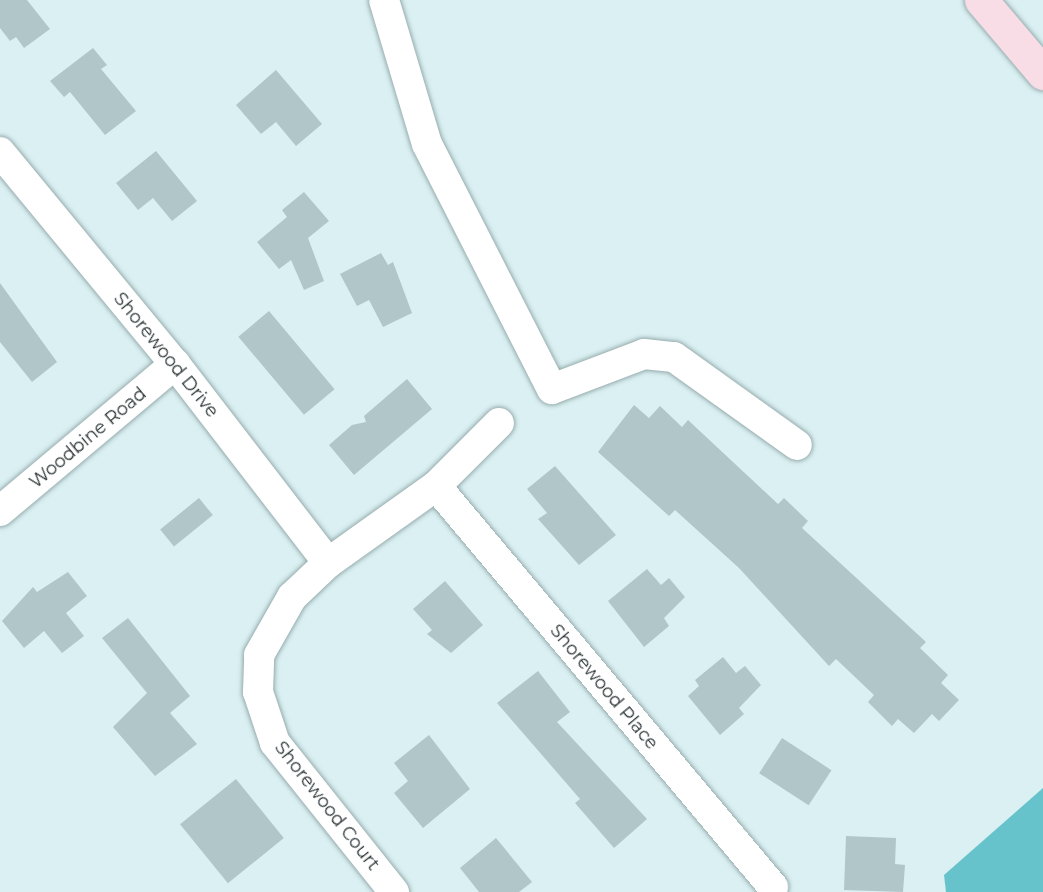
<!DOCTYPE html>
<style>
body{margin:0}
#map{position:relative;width:1043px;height:892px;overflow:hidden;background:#daf0f2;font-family:Montserrat,sans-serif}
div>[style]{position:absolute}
.water>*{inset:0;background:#67c3cb}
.building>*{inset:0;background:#b0c6c8;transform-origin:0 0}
.roads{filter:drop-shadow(0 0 2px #97acae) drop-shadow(0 0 2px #97acae)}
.street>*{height:30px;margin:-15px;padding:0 15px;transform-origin:15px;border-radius:15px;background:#fff}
.primary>*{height:33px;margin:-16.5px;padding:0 16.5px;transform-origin:16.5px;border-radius:16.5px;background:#f8dde6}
span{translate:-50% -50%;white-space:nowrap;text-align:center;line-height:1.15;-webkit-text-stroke:4.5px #fff;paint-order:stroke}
.street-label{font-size:18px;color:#293233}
</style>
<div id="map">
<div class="water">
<div style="clip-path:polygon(1043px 788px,1043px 892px,946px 892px,944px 875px)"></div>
</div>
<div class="building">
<div style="clip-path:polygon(0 0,27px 0,50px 29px,24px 48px,16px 37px,10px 41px,0 28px)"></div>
<div style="clip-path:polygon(93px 48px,107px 65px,101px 69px,136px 111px,105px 135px,70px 92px,64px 97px,50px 81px)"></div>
<div style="clip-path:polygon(276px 70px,322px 124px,296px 146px,276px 122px,261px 134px,236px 105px)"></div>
<div style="clip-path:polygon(156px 151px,197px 201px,172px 221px,153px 198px,138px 210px,116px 183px)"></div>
<div style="clip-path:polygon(304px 192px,329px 221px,308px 238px,324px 281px,304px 290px,291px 260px,279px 269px,257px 242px,287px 217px,282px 210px)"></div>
<div style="clip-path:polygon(381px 253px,388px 265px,393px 262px,412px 313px,383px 327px,369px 300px,357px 306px,340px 274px)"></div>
<div style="clip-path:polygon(0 283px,57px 362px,32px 382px,0 342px)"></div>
<div style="left:269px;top:311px;width:102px;height:40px;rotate:50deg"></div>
<div style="clip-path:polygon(407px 379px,432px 409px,354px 475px,329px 445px,352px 425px,366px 422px,364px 416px)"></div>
<div style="clip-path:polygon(634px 405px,649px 418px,660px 406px,682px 427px,688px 420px,778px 504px,784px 498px,808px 521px,802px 528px,926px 642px,920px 648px,948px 675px,941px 683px,959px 700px,939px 721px,932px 714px,914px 733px,898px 719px,892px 726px,868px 702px,874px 695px,836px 659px,829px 666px,739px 568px,675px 510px,669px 516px,598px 452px)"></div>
<div style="clip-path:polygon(555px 466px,616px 535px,579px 565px,538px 519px,547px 513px,527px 489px)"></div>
<div style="left:199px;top:498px;width:22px;height:50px;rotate:51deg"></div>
<div style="clip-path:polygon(647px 569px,661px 585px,669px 578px,685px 597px,664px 618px,669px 626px,644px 647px,608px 601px)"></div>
<div style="clip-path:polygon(68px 572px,87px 596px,66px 613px,84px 636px,62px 653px,44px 631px,24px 648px,2px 621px,33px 587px,37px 592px)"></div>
<div style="clip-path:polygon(445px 581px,483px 625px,451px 653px,427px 634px,432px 630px,413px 609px)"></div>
<div style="clip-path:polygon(128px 618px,190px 696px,170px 713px,197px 744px,155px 776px,113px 727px,147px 693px,102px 638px)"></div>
<div style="clip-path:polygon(723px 657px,736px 673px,745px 666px,761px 685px,739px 708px,744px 714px,720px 735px,688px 696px,699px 686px,695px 680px)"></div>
<div style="clip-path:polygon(538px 671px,570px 712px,557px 722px,647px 819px,614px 848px,575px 803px,580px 799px,497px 703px)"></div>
<div style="clip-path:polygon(429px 735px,470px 789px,423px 828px,394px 793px,408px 781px,394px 763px)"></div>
<div style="left:782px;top:738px;width:59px;height:42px;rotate:33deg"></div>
<div style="left:236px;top:779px;width:76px;height:72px;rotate:51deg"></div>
<div style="clip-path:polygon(846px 836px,896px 838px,895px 864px,905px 865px,903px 892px,844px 890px)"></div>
<div style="clip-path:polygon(496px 838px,532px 882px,519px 892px,479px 892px,460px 868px)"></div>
</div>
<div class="roads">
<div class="street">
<div style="left:384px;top:0;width:150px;rotate:73.4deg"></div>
<div style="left:427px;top:144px;width:275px;rotate:63deg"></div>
<div style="left:552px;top:389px;width:98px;rotate:-20.8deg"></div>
<div style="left:644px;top:354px;width:30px;rotate:6deg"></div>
<div style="left:674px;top:357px;width:151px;rotate:35.6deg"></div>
<div style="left:0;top:152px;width:275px;rotate:50.5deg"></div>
<div style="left:175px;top:364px;width:251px;rotate:52.4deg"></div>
<div style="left:436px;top:486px;width:524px;rotate:49.96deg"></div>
<div style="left:0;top:511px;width:229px;rotate:-40deg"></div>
<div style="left:394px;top:892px;width:191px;rotate:-128.6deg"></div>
<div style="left:275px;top:743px;width:54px;rotate:-108.4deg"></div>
<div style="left:258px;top:692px;width:37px;rotate:-88deg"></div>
<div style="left:259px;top:655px;width:67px;rotate:-60.4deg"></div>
<div style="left:292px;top:597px;width:50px;rotate:-43.4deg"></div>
<div style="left:328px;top:563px;width:133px;rotate:-35.5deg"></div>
<div style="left:436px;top:486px;width:89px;rotate:-45deg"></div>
</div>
<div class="primary">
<div style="left:981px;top:0;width:96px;rotate:49.7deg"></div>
</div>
</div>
<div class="street-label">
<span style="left:166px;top:355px;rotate:51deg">Shorewood Drive</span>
<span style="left:88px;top:438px;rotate:-40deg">Woodbine Road</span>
<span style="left:604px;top:687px;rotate:50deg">Shorewood Place</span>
<span style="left:327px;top:806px;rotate:52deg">Shorewood Court</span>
</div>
</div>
